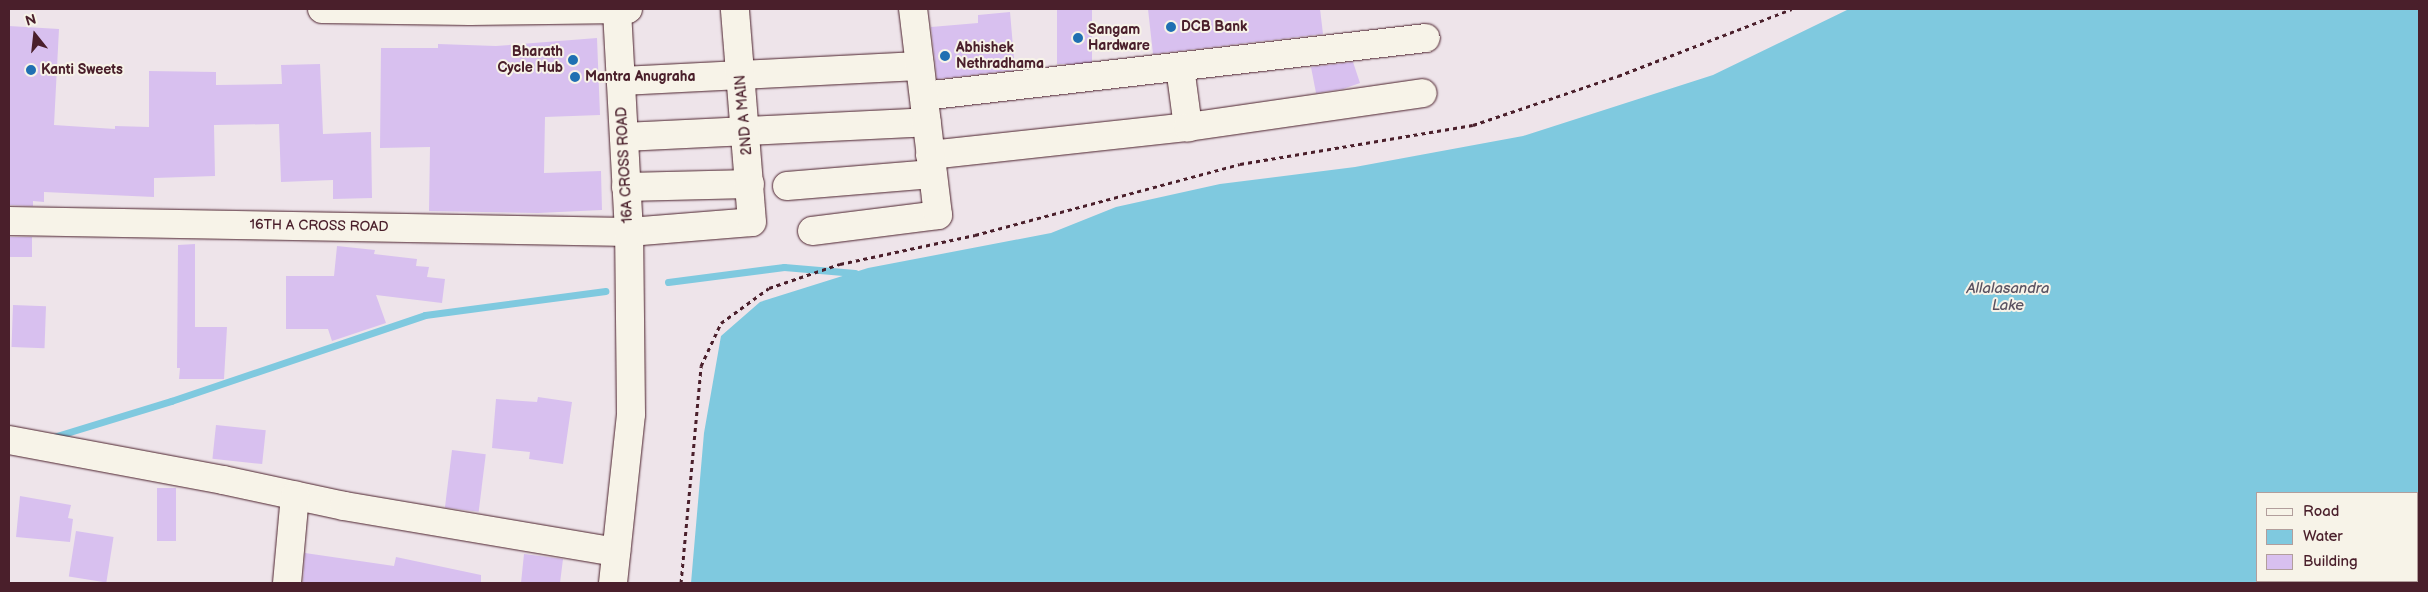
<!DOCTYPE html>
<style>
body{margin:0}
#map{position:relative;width:2428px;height:592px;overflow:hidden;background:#eee4ea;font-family:"Balsamiq Sans",sans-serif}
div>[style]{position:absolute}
.water>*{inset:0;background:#7fc9df}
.stream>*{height:7px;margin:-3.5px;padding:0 3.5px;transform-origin:3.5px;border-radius:3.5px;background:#7fc9df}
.building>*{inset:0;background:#d8c0ef;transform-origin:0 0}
.path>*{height:3px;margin-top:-1.5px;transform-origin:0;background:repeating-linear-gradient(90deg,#4a1f2b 0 4px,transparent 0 8px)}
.roads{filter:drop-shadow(0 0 1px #4a1f2b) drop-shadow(0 0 1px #4a1f2b)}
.minor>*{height:28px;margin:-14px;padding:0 14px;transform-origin:14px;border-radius:14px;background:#f7f3e8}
.major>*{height:28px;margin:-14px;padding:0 14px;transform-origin:14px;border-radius:14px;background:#f7f3e8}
.dots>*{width:14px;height:14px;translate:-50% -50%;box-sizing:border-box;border:2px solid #f7f3e8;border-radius:50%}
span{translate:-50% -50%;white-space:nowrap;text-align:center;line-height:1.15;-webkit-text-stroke:4px #f7f3e8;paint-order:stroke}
.poi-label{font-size:14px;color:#4a1f2b;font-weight:700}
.left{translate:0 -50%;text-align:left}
.right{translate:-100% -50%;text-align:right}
.street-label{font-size:14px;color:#4a1f2b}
.water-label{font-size:15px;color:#5a5261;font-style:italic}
.frame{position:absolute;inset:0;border:10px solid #4a1f2b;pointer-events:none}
.legend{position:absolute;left:2256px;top:492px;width:162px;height:90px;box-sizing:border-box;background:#f7f3e8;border:1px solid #b29e9c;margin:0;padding:6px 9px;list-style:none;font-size:15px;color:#4a1f2b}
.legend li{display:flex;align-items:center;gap:10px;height:25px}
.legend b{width:25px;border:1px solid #b29e9c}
.north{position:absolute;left:10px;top:10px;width:50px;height:50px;-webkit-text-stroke:4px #f7f3e8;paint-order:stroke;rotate:344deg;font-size:14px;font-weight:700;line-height:20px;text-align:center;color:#4a1f2b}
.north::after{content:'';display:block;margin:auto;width:18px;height:22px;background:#4a1f2b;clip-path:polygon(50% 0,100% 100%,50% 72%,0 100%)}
</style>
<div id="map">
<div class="water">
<div style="clip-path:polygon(evenodd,1849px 9px,2419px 9px,2419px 583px,691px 583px,704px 433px,721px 336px,760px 302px,868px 268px,1051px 233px,1116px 207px,1220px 184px,1355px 167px,1523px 136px,1713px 75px,1849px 9px,2257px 493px,2417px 493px,2417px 581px,2257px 581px,2257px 493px)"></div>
</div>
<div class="stream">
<div style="left:668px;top:282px;width:117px;rotate:-7.4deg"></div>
<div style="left:784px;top:267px;width:71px;rotate:4.8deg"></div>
<div style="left:50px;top:438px;width:127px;rotate:-17deg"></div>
<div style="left:171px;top:401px;width:268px;rotate:-18.7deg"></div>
<div style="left:425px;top:315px;width:182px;rotate:-7.6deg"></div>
</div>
<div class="building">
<div style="left:1057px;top:9px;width:35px;height:55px"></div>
<div style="clip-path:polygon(1148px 9px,1320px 9px,1323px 34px,1153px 54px)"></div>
<div style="clip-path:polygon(1010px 12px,1015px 70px,937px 79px,931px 27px,978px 23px,978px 15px)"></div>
<div style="clip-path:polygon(9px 26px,59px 29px,54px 125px,115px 129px,115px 126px,149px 127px,149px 71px,216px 72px,216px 85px,282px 84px,281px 65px,320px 64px,323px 134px,371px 132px,372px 198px,333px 199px,333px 180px,281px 182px,279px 124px,214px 125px,215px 176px,154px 178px,154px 197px,44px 192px,44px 202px,33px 201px,33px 206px,9px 205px)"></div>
<div style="clip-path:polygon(597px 38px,600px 115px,545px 117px,544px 173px,601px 171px,602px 210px,538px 213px,429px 211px,430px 147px,380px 148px,381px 48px,438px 48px,438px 44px,496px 46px)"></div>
<div style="clip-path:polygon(1353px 62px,1360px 83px,1343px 89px,1316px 93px,1311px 67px)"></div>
<div style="left:9px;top:237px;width:23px;height:20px"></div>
<div style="clip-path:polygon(195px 244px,195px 327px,227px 327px,224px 379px,179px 379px,180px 368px,177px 368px,178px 245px)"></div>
<div style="clip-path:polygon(337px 246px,375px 250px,374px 254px,417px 259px,416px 266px,429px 267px,427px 277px,445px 279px,442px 303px,376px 295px,386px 323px,332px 341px,328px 329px,286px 329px,286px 276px,334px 276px)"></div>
<div style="left:13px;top:305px;width:33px;height:42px;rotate:2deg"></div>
<div style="clip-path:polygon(538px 397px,572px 402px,563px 464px,529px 459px,530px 452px,492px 448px,496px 399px,537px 402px)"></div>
<div style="left:216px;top:425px;width:50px;height:34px;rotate:6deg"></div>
<div style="left:452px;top:450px;width:34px;height:58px;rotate:7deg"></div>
<div style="left:157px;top:488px;width:19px;height:53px"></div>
<div style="clip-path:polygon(20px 496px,71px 505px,68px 518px,73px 519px,70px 542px,16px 537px)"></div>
<div style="left:76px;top:531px;width:38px;height:46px;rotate:9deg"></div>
<div style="clip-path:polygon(305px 553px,394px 566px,396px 557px,481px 575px,481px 583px,303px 583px)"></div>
<div style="clip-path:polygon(524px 554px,563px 559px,560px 583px,521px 583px)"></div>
</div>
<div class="path">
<div style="left:681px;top:583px;width:218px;rotate:-84.7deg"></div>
<div style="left:701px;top:366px;width:47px;rotate:-65.1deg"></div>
<div style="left:721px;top:323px;width:59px;rotate:-36.1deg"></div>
<div style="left:769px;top:288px;width:75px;rotate:-18.7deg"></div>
<div style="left:840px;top:264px;width:138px;rotate:-12.1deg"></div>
<div style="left:975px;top:235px;width:274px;rotate:-15deg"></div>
<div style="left:1240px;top:164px;width:236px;rotate:-9.5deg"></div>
<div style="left:1473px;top:125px;width:153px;rotate:-18.7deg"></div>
<div style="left:1618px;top:76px;width:186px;rotate:-21.1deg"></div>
</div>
<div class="roads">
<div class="minor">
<div style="left:1180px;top:67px;width:61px;rotate:82.4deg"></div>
<div style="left:621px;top:81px;width:299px;rotate:-2.9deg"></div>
<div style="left:924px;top:96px;width:505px;rotate:-6.59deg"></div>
<div style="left:624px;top:137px;width:303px;rotate:-2.8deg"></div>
<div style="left:930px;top:155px;width:260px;rotate:-6.2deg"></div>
<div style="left:1188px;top:127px;width:237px;rotate:-8.2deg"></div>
<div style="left:787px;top:186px;width:146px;rotate:-4.7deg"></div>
<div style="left:626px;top:187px;width:124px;rotate:-1.4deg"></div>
<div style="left:9px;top:221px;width:620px;rotate:1.02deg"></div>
<div style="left:629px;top:232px;width:123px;rotate:-4.6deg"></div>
<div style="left:752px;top:222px;width:214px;rotate:-94.6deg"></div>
<div style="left:812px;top:231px;width:127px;rotate:-7.2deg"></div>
<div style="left:938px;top:215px;width:208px;rotate:-96.9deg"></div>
<div style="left:9px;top:440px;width:218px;rotate:10.6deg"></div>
<div style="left:223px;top:480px;width:124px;rotate:12.1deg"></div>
<div style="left:344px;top:506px;width:276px;rotate:9.6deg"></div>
<div style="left:287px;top:583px;width:88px;rotate:-84.8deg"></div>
<div style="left:613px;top:583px;width:170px;rotate:-83.9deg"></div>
<div style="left:631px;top:414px;width:182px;rotate:-90.6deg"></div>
<div style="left:629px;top:232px;width:223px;rotate:-93.1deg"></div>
</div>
<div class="major">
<div style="left:322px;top:9px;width:148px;rotate:0.8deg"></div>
<div style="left:470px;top:11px;width:158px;rotate:-0.7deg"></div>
</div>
</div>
<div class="dots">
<div style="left:1171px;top:27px;background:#1f6fb2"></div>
<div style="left:1078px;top:38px;background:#1f6fb2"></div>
<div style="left:945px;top:56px;background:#1f6fb2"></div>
<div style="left:573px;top:60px;background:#1f6fb2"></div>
<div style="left:31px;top:70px;background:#1f6fb2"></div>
<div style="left:575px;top:77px;background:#1f6fb2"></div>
</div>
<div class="poi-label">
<span class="left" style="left:1181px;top:27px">DCB Bank</span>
<span class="left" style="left:1088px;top:38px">Sangam<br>Hardware</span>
<span class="left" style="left:956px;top:56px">Abhishek<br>Nethradhama</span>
<span class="right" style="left:563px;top:60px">Bharath<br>Cycle Hub</span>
<span class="left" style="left:41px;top:70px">Kanti Sweets</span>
<span class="left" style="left:585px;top:77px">Mantra Anugraha</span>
</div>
<div class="street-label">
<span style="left:744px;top:115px;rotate:-95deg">2ND A MAIN</span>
<span style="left:625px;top:165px;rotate:-93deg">16A CROSS ROAD</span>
<span style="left:319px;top:226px;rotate:1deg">16TH A CROSS ROAD</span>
</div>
<div class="water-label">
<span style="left:2008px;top:297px">Allalasandra<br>Lake</span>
</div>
<div class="frame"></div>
<ul class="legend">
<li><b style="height:6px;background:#f7f3e8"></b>Road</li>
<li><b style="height:14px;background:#7fc9df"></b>Water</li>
<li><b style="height:14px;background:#d8c0ef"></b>Building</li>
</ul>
<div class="north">N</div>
</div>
